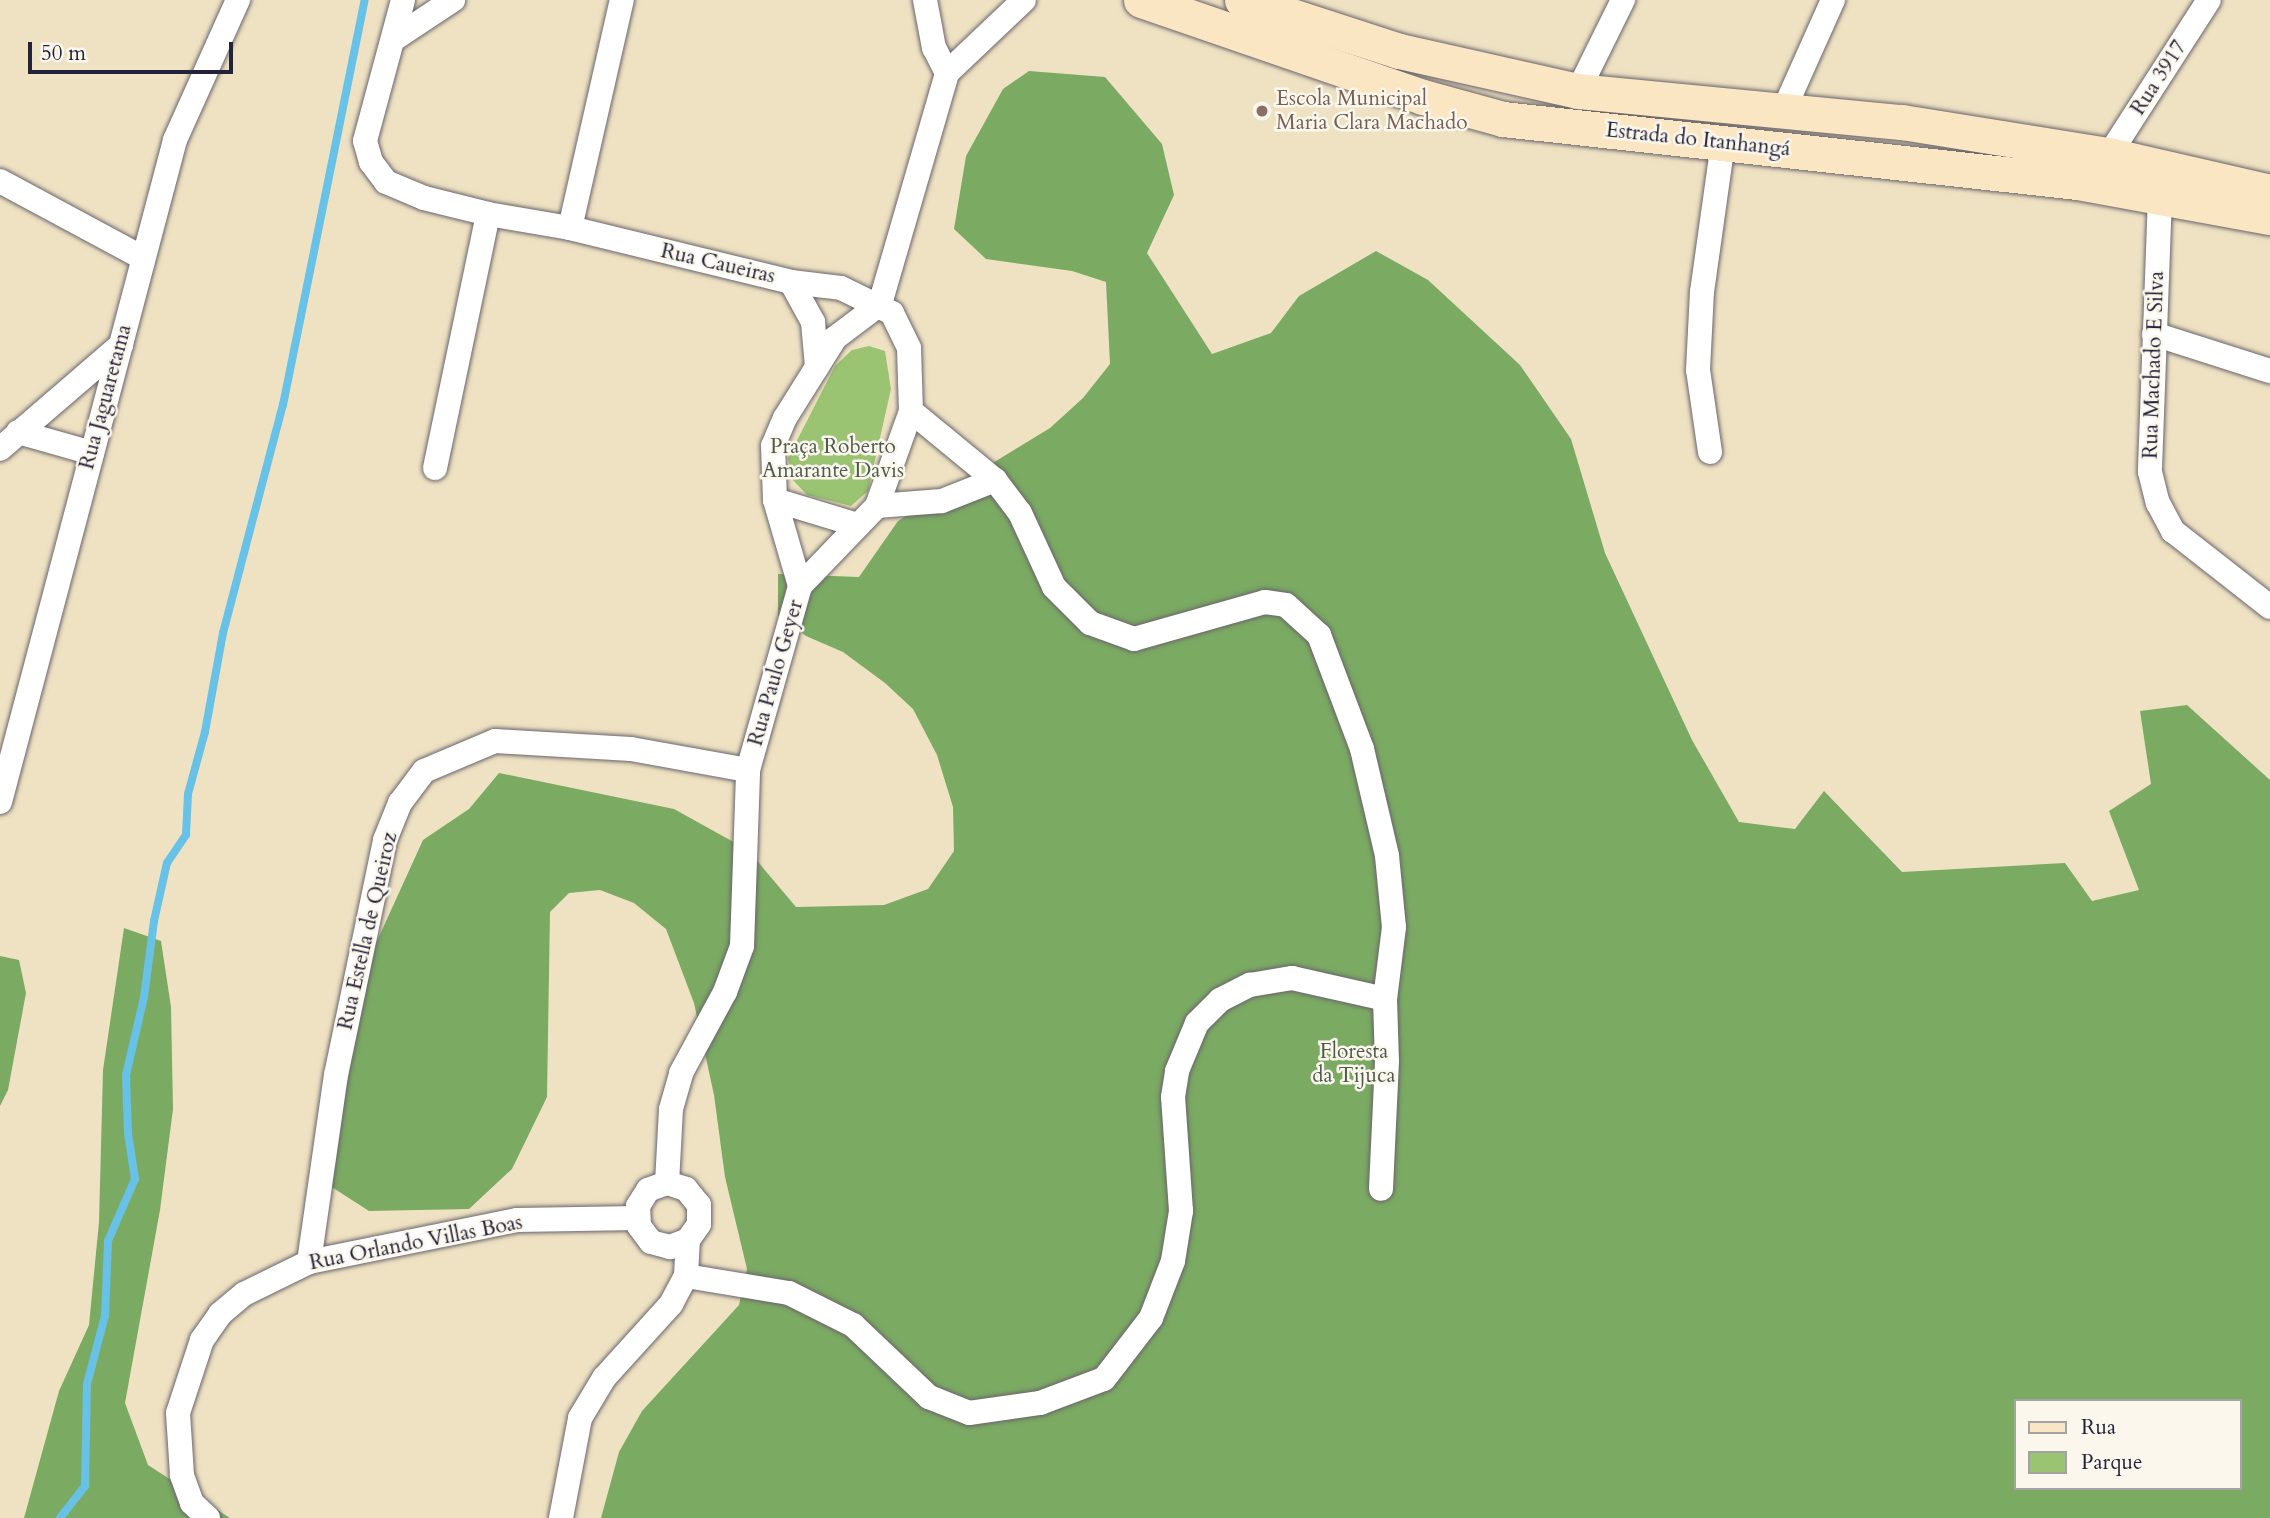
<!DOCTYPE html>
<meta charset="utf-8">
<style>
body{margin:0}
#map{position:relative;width:2270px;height:1518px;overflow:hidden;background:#efe2c3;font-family:Cardo,serif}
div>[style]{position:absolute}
.green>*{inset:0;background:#9ac471}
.forest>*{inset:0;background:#7baa63}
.stream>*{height:8px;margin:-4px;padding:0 4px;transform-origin:4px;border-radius:4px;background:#68c1e6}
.roads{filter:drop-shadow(0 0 2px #6a656b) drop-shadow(0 0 2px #6a656b)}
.minor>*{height:24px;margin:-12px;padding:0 12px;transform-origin:12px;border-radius:12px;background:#fff}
.secondary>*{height:35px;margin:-17.5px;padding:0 17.5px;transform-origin:17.5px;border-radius:17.5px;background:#fbe6c4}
.dots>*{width:19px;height:19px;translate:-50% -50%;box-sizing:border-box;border:4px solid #fbf7ec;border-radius:50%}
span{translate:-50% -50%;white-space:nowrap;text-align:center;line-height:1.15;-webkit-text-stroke:5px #fbf7ec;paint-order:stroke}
.street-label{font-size:21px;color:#22223b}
.education-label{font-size:21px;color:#785e54}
.left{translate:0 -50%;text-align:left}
.park-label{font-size:21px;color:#4c5b4e}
.legend{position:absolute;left:2014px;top:1399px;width:228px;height:91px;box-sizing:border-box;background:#fbf7ec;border:2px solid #a4a2a5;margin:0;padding:9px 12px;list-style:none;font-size:21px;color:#22223b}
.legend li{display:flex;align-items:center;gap:14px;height:35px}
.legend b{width:35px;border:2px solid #a4a2a5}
.scale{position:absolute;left:28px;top:42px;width:205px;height:32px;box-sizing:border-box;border:4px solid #22223b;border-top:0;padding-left:9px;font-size:21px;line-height:24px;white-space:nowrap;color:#22223b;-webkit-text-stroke:5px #fbf7ec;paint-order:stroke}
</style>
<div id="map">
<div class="green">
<div style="clip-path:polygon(869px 346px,885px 351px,891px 389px,868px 491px,851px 506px,807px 495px,792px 479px,788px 458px,835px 366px,852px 350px)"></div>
</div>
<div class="forest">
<div style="clip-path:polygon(evenodd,1029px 71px,1105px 77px,1162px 144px,1174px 195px,1147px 253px,1212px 354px,1271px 333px,1299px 296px,1376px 251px,1428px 280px,1520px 365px,1571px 439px,1605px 553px,1692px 740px,1739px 822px,1795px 829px,1824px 791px,1902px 872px,2065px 863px,2092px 901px,2139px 890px,2109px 811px,2151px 784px,2140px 711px,2187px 705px,2270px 780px,2270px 1518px,601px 1518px,619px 1452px,642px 1411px,739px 1305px,747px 1269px,725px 1177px,714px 1095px,694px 1003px,666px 929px,634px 903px,600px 890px,569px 893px,550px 912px,547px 1097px,512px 1169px,469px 1209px,369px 1211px,327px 1184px,351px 998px,423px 840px,469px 809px,499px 773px,674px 809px,748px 850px,796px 907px,884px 905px,928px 889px,954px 851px,953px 807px,937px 755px,913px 709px,885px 683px,843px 652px,806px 636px,778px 615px,778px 574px,859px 577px,898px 521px,1050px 428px,1083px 398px,1110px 364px,1106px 282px,1072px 271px,986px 259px,954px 229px,966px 156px,1003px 89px,1029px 71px,2016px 1401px,2240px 1401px,2240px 1488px,2016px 1488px,2016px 1401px)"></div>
<div style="clip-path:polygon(124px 928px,161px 941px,171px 1007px,173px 1109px,160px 1210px,125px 1403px,148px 1465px,230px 1518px,24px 1518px,59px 1391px,89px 1325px,99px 1222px,103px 1070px)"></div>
<div style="clip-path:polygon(0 956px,19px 960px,26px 993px,8px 1090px,0 1106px)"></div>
</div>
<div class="stream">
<div style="left:60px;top:1518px;width:41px;rotate:-52deg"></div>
<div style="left:85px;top:1486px;width:102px;rotate:-88.9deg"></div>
<div style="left:87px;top:1384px;width:70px;rotate:-75.2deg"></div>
<div style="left:105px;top:1316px;width:75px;rotate:-87.7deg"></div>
<div style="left:108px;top:1241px;width:68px;rotate:-66.5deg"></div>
<div style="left:135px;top:1179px;width:47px;rotate:-98.7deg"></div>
<div style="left:128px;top:1133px;width:58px;rotate:-92deg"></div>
<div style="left:126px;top:1075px;width:80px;rotate:-77deg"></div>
<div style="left:144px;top:997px;width:77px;rotate:-82.5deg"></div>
<div style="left:154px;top:921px;width:59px;rotate:-77.4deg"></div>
<div style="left:167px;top:863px;width:34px;rotate:-56deg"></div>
<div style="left:186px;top:835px;width:41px;rotate:-87.2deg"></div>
<div style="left:188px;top:794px;width:64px;rotate:-74.7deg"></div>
<div style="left:205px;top:732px;width:101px;rotate:-79.7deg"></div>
<div style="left:223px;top:633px;width:236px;rotate:-75.3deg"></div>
<div style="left:283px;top:405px;width:413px;rotate:-78.6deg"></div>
</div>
<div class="roads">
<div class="minor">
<div style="left:403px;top:0;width:146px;rotate:105.1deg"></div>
<div style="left:365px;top:141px;width:22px;rotate:74deg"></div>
<div style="left:371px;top:162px;width:25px;rotate:53deg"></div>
<div style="left:386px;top:182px;width:41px;rotate:22.8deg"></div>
<div style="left:424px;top:198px;width:66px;rotate:14deg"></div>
<div style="left:488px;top:214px;width:83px;rotate:9.7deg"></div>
<div style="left:570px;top:228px;width:228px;rotate:13.7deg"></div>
<div style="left:791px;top:282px;width:50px;rotate:6.8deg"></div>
<div style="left:841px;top:288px;width:57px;rotate:26.1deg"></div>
<div style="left:892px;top:313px;width:39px;rotate:64deg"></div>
<div style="left:909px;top:348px;width:63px;rotate:88.2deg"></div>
<div style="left:911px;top:411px;width:101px;rotate:109.7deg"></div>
<div style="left:877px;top:506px;width:111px;rotate:133.9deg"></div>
<div style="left:394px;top:39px;width:71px;rotate:-33.5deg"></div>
<div style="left:947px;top:73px;width:106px;rotate:-43.5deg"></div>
<div style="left:1578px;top:91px;width:102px;rotate:-63.7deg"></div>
<div style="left:1782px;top:114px;width:125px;rotate:-65.9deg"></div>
<div style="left:2109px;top:155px;width:184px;rotate:-57.2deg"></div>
<div style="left:0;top:181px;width:160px;rotate:28.3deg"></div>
<div style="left:2160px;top:196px;width:276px;rotate:92.1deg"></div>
<div style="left:2150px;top:472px;width:32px;rotate:76deg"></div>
<div style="left:2158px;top:503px;width:32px;rotate:62deg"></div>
<div style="left:2173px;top:531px;width:123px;rotate:38.1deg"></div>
<div style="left:570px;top:228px;width:234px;rotate:-77.2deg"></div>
<div style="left:791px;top:282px;width:46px;rotate:61.2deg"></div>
<div style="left:813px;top:322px;width:45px;rotate:84.9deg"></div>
<div style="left:2154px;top:334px;width:122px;rotate:17.7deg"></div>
<div style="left:911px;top:411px;width:109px;rotate:39.4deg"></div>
<div style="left:995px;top:480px;width:41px;rotate:52.9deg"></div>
<div style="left:1020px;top:513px;width:81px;rotate:65.3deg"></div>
<div style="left:1054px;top:587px;width:51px;rotate:45deg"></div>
<div style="left:1090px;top:623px;width:47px;rotate:20deg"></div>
<div style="left:1134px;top:639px;width:136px;rotate:-15.8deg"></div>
<div style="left:1265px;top:602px;width:21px;rotate:8deg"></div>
<div style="left:1286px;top:605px;width:45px;rotate:42.3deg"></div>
<div style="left:1319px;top:635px;width:122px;rotate:69.3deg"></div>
<div style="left:1362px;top:749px;width:110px;rotate:76.8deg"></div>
<div style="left:1387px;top:856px;width:71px;rotate:84.4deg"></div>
<div style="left:1394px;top:927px;width:73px;rotate:97.1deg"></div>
<div style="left:1385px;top:999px;width:62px;rotate:88.2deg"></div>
<div style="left:1387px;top:1061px;width:128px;rotate:92.7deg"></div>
<div style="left:18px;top:432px;width:77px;rotate:15.8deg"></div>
<div style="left:0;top:449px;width:160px;rotate:-40.7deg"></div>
<div style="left:1710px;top:452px;width:83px;rotate:-98.3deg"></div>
<div style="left:1698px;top:370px;width:78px;rotate:-87.1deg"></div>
<div style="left:1702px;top:292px;width:150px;rotate:-82deg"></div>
<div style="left:435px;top:468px;width:259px;rotate:-78.2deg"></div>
<div style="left:775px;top:500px;width:87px;rotate:16.8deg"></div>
<div style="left:877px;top:506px;width:65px;rotate:-4.4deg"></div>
<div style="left:942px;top:501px;width:57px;rotate:-21.6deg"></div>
<div style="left:0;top:802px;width:685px;rotate:-75.19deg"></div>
<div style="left:175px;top:140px;width:154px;rotate:-65.8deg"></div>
<div style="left:667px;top:1183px;width:74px;rotate:-86.9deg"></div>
<div style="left:671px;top:1109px;width:37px;rotate:-74deg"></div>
<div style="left:681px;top:1073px;width:92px;rotate:-61.5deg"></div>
<div style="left:725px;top:992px;width:49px;rotate:-69.7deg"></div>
<div style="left:742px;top:946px;width:176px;rotate:-88deg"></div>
<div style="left:748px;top:770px;width:191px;rotate:-74.2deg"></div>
<div style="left:800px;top:586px;width:90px;rotate:-106.2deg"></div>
<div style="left:775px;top:500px;width:54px;rotate:-92.1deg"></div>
<div style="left:773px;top:446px;width:30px;rotate:-67deg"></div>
<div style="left:785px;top:418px;width:94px;rotate:-58deg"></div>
<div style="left:835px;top:338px;width:56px;rotate:-37.1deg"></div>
<div style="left:880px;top:304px;width:241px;rotate:-73.8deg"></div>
<div style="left:947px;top:73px;width:28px;rotate:-117deg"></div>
<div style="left:934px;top:48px;width:49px;rotate:-100.6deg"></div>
<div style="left:309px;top:1262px;width:189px;rotate:-81.8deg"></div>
<div style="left:336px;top:1075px;width:240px;rotate:-78.2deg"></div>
<div style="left:385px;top:840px;width:40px;rotate:-68deg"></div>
<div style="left:400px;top:803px;width:40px;rotate:-53deg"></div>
<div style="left:424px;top:771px;width:77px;rotate:-22.9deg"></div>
<div style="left:495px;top:741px;width:136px;rotate:3.4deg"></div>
<div style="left:631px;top:749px;width:119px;rotate:10.2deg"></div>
<div style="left:686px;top:1276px;width:104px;rotate:9.4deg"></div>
<div style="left:789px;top:1293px;width:72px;rotate:26.6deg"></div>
<div style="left:853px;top:1325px;width:105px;rotate:43.5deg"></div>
<div style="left:929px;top:1397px;width:43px;rotate:21.8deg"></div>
<div style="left:969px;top:1413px;width:72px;rotate:-8deg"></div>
<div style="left:1040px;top:1403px;width:68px;rotate:-20.6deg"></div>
<div style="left:1104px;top:1379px;width:77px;rotate:-52.4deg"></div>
<div style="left:1151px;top:1318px;width:61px;rotate:-68.9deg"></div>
<div style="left:1173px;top:1261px;width:51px;rotate:-80.9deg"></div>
<div style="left:1181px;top:1211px;width:114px;rotate:-94deg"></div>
<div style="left:1173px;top:1097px;width:26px;rotate:-81deg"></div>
<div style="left:1177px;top:1071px;width:52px;rotate:-67.4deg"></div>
<div style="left:1197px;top:1023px;width:33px;rotate:-45deg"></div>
<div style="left:1220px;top:1000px;width:34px;rotate:-27deg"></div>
<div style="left:1250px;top:985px;width:43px;rotate:-9.5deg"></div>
<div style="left:1292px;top:978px;width:95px;rotate:12.7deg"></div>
<div style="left:208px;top:1518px;width:22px;rotate:-137deg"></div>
<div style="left:192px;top:1503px;width:30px;rotate:-110deg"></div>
<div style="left:182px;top:1475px;width:62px;rotate:-93.7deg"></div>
<div style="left:178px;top:1413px;width:77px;rotate:-71.8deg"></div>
<div style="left:202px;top:1340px;width:32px;rotate:-55deg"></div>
<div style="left:220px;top:1314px;width:31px;rotate:-40deg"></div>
<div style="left:244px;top:1294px;width:72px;rotate:-26.2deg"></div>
<div style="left:309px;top:1262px;width:212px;rotate:-11.4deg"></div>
<div style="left:517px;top:1220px;width:121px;rotate:-0.9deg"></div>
<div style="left:561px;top:1518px;width:102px;rotate:-79.2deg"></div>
<div style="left:580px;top:1418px;width:47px;rotate:-59deg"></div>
<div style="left:604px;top:1378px;width:100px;rotate:-47.8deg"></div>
<div style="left:671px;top:1304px;width:32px;rotate:-62deg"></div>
<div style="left:686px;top:1276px;width:36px;rotate:-87deg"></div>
<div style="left:688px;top:1240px;width:19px;rotate:-55deg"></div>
<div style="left:699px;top:1224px;width:19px;rotate:-90deg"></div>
<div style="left:699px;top:1205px;width:21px;rotate:-129deg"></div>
<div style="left:686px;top:1189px;width:20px;rotate:-162deg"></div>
<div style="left:667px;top:1183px;width:20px;rotate:160deg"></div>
<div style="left:648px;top:1190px;width:19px;rotate:122deg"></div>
<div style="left:638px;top:1206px;width:20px;rotate:87deg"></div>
<div style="left:639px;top:1226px;width:20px;rotate:53deg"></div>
<div style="left:651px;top:1242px;width:20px;rotate:15deg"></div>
<div style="left:670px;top:1247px;width:19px;rotate:-21deg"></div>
</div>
<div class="secondary">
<div style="left:1141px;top:0;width:298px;rotate:19deg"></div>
<div style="left:1423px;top:97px;width:83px;rotate:15.4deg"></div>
<div style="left:1503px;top:119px;width:577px;rotate:6.26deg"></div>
<div style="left:2077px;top:182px;width:196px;rotate:10.3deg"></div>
<div style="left:1242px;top:0;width:165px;rotate:18deg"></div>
<div style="left:1399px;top:51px;width:183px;rotate:12.6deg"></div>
<div style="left:1578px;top:91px;width:325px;rotate:5.5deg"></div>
<div style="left:1902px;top:122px;width:210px;rotate:9.1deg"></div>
<div style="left:2109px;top:155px;width:165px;rotate:12.9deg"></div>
</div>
</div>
<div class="dots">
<div style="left:1262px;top:111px;background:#8d6e63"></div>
</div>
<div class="street-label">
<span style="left:2159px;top:78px;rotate:-57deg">Rua 3917</span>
<span style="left:1698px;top:140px;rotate:6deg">Estrada do Itanhangá</span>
<span style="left:718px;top:264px;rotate:13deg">Rua Caueiras</span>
<span style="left:2154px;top:365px;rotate:-88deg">Rua Machado E Silva</span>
<span style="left:106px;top:397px;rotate:-75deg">Rua Jaguaretama</span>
<span style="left:776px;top:673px;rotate:-74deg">Rua Paulo Geyer</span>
<span style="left:368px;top:931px;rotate:-77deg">Rua Estella de Queiroz</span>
<span style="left:416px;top:1243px;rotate:-11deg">Rua Orlando Villas Boas</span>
</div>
<div class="education-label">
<span class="left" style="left:1276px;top:111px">Escola Municipal<br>Maria Clara Machado</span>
</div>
<div class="park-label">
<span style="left:833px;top:459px">Praça Roberto<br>Amarante Davis</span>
<span style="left:1354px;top:1064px">Floresta<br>da Tijuca</span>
</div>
<ul class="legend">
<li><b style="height:9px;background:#fbe6c4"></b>Rua</li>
<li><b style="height:19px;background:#9ac471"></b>Parque</li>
</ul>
<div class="scale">50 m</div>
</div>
